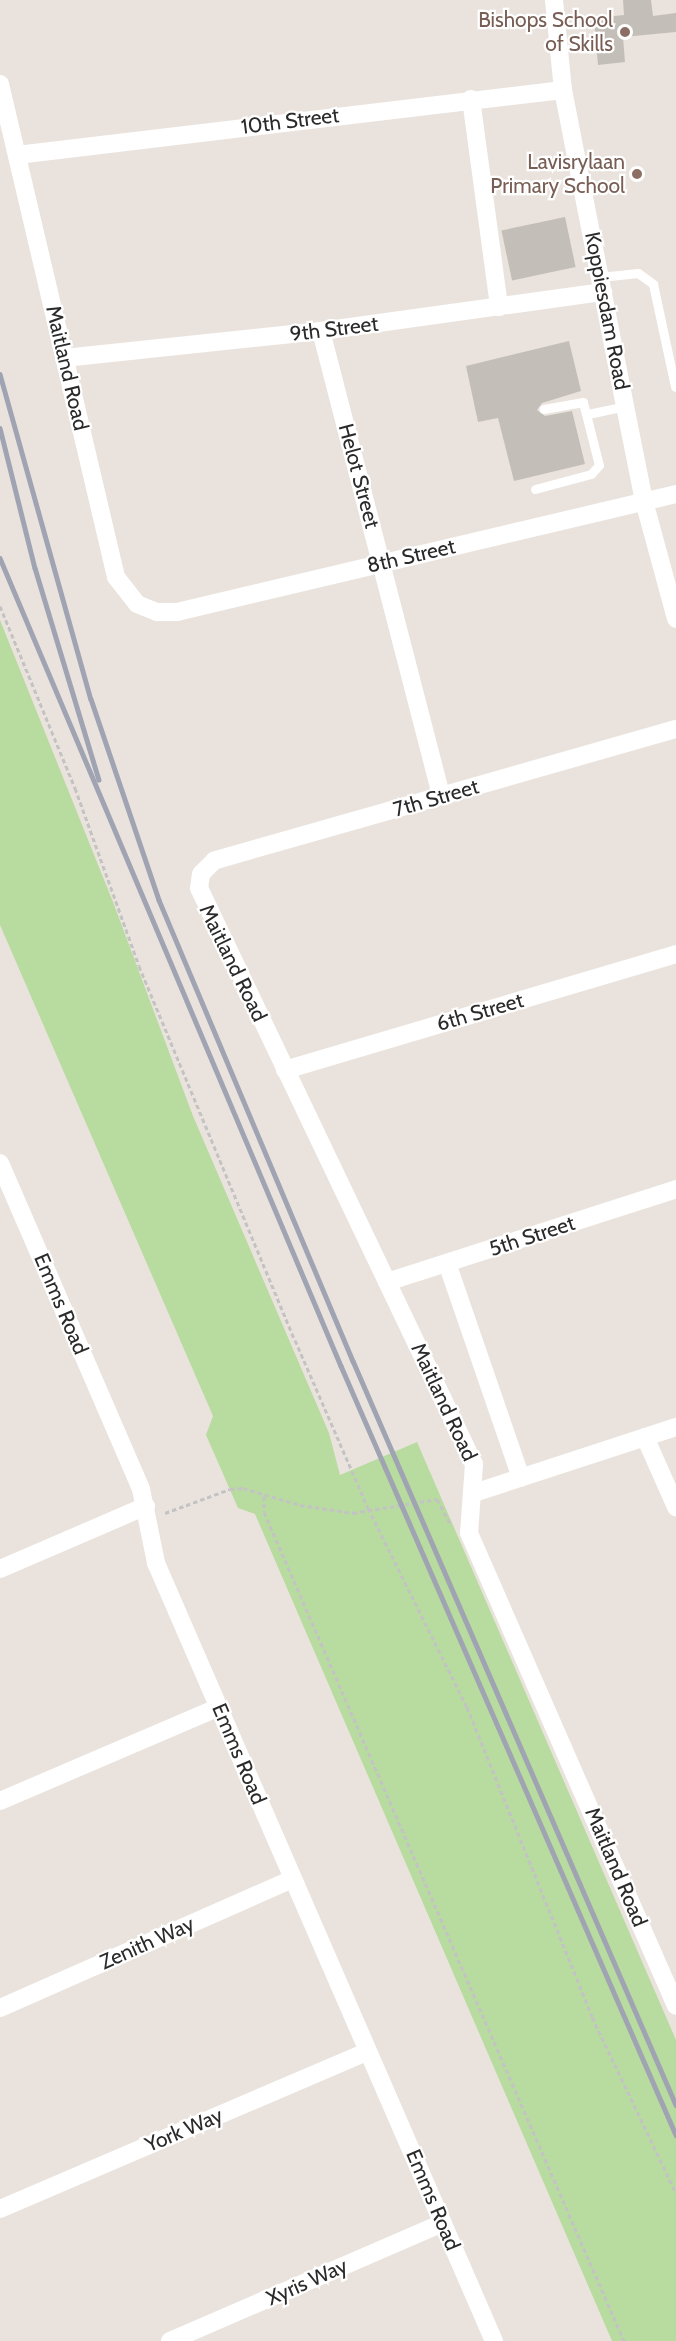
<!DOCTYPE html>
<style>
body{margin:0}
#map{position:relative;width:676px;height:2341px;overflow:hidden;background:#eae3dd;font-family:Cabin,sans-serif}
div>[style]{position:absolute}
.green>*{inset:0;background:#b8db9f}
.building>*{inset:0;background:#c3beb8;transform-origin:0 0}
.path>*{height:3px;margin-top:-1.5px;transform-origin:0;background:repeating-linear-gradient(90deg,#c3c3c3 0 4.5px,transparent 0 7.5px)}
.service>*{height:9px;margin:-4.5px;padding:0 4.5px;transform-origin:4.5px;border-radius:4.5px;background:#fff}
.minor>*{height:18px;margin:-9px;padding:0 9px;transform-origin:9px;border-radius:9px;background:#fff}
.rail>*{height:4.5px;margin:-2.25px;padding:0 2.25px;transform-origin:2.25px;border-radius:2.25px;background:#a0a4b2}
.dots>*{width:16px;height:16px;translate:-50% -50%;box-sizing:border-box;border:3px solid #fff;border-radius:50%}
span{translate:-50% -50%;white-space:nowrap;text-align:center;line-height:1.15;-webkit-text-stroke:4.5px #fff;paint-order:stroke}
.education-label{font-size:21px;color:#785e54}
.right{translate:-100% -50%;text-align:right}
.street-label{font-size:21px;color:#2a2a2a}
</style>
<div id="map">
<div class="green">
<div style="clip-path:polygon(0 620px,113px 902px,193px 1116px,329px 1433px,340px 1475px,417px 1442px,676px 2040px,676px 2341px,612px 2341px,255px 1514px,238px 1508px,206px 1435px,213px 1416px,0 925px)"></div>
</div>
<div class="building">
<div style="clip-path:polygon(623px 0,651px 0,653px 16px,676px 13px,676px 32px,623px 37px,625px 62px,598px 65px,594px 18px,624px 15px)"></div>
<div style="left:565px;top:217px;width:51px;height:65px;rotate:78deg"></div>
<div style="clip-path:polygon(569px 341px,581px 391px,542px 403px,537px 410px,545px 416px,572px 411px,585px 464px,514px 481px,498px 418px,478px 422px,466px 366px)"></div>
</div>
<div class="path">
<div style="left:0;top:606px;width:197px;rotate:67.6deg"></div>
<div style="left:75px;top:788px;width:189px;rotate:70.2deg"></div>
<div style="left:139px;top:966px;width:405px;rotate:67.4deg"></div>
<div style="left:295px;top:1340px;width:183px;rotate:66.5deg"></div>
<div style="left:368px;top:1508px;width:222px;rotate:63.6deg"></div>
<div style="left:467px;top:1707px;width:334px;rotate:68deg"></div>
<div style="left:592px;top:2017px;width:195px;rotate:64.5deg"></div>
<div style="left:264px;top:1496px;width:16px;rotate:90deg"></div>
<div style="left:264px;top:1512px;width:904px;rotate:66.53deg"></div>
<div style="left:165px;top:1513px;width:69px;rotate:-20.3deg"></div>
<div style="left:230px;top:1489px;width:13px;rotate:-4deg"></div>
<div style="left:243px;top:1488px;width:59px;rotate:16.6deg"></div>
<div style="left:300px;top:1505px;width:54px;rotate:8.6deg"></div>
<div style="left:353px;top:1513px;width:85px;rotate:-9.5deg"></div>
<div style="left:437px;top:1499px;width:30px;rotate:62deg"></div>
</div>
<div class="service">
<div style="left:600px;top:277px;width:38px;rotate:-6deg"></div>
<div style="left:638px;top:273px;width:19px;rotate:36deg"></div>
<div style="left:653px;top:284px;width:105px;rotate:77.9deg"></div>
<div style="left:588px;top:414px;width:38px;rotate:-12deg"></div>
<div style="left:535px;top:489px;width:58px;rotate:-15deg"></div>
<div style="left:591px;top:474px;width:12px;rotate:-48deg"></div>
<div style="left:599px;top:465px;width:65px;rotate:-104.3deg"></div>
<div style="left:583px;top:402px;width:40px;rotate:170deg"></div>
</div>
<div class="minor">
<div style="left:554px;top:0;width:90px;rotate:84.3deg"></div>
<div style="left:563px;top:90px;width:322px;rotate:78.9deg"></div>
<div style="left:625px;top:406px;width:97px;rotate:78.7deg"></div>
<div style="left:644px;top:501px;width:122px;rotate:74.8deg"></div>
<div style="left:0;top:84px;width:506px;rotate:76.76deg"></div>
<div style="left:116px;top:577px;width:34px;rotate:52deg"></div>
<div style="left:137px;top:604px;width:22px;rotate:22deg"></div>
<div style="left:157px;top:612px;width:20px"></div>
<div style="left:177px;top:612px;width:513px;rotate:-13.3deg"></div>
<div style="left:471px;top:99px;width:210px;rotate:82.3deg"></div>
<div style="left:17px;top:155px;width:550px;rotate:-6.79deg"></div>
<div style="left:321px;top:331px;width:480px;rotate:75.5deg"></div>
<div style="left:64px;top:358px;width:258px;rotate:-6deg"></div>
<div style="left:321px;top:331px;width:285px;rotate:-7.9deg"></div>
<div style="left:676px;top:729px;width:480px;rotate:164.1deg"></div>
<div style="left:214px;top:861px;width:18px;rotate:135deg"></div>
<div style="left:201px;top:874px;width:14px;rotate:98deg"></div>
<div style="left:199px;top:888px;width:638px;rotate:64.48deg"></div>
<div style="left:474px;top:1464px;width:69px;rotate:94.1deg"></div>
<div style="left:469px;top:1533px;width:516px;rotate:66.36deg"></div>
<div style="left:285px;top:1070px;width:408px;rotate:-16.5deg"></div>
<div style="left:0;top:1163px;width:355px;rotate:66.6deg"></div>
<div style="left:141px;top:1489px;width:76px;rotate:78.5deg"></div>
<div style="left:156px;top:1563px;width:848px;rotate:66.52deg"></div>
<div style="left:447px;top:1263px;width:227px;rotate:71deg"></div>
<div style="left:387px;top:1282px;width:304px;rotate:-17.8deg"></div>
<div style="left:645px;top:1437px;width:77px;rotate:66.1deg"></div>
<div style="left:474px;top:1493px;width:213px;rotate:-18.1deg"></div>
<div style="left:0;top:1569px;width:159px;rotate:-23.3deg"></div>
<div style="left:0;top:1801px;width:238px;rotate:-23.2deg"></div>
<div style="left:0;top:2008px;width:320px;rotate:-23.8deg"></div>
<div style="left:0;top:2209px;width:400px;rotate:-23.2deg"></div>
<div style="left:170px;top:2341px;width:297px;rotate:-23.4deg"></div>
</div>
<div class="rail">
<div style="left:0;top:374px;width:337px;rotate:74.4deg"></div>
<div style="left:91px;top:699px;width:212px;rotate:71.3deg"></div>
<div style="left:159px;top:900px;width:500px;rotate:67.18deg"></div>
<div style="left:353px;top:1361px;width:811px;rotate:66.53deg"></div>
<div style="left:0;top:428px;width:144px;rotate:76deg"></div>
<div style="left:35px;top:568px;width:221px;rotate:73.2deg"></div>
<div style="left:0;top:558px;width:877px;rotate:67.12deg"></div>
<div style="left:341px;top:1366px;width:839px;rotate:66.46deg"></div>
</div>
<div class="dots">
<div style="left:625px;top:32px;background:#8d6e63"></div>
<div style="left:637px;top:174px;background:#8d6e63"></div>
</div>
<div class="education-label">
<span class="right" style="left:613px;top:32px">Bishops School<br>of Skills</span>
<span class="right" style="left:625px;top:174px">Lavisrylaan<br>Primary School</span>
</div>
<div class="street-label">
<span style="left:290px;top:121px;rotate:-7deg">10th Street</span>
<span style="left:607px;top:311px;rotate:79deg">Koppiesdam Road</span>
<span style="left:334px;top:329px;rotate:-7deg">9th Street</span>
<span style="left:67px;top:368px;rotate:77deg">Maitland Road</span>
<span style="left:359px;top:476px;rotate:75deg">Helot Street</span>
<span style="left:411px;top:556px;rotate:-13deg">8th Street</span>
<span style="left:436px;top:798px;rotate:-16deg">7th Street</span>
<span style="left:233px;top:963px;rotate:64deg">Maitland Road</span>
<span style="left:480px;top:1012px;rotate:-16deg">6th Street</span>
<span style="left:532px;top:1236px;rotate:-18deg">5th Street</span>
<span style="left:61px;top:1304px;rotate:67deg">Emms Road</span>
<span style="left:444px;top:1402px;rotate:65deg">Maitland Road</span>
<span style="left:239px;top:1754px;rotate:67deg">Emms Road</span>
<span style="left:616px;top:1867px;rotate:67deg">Maitland Road</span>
<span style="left:147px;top:1943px;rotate:-24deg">Zenith Way</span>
<span style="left:184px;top:2130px;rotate:-23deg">York Way</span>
<span style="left:433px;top:2200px;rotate:67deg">Emms Road</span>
<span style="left:307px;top:2282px;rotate:-24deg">Xyris Way</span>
</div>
</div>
